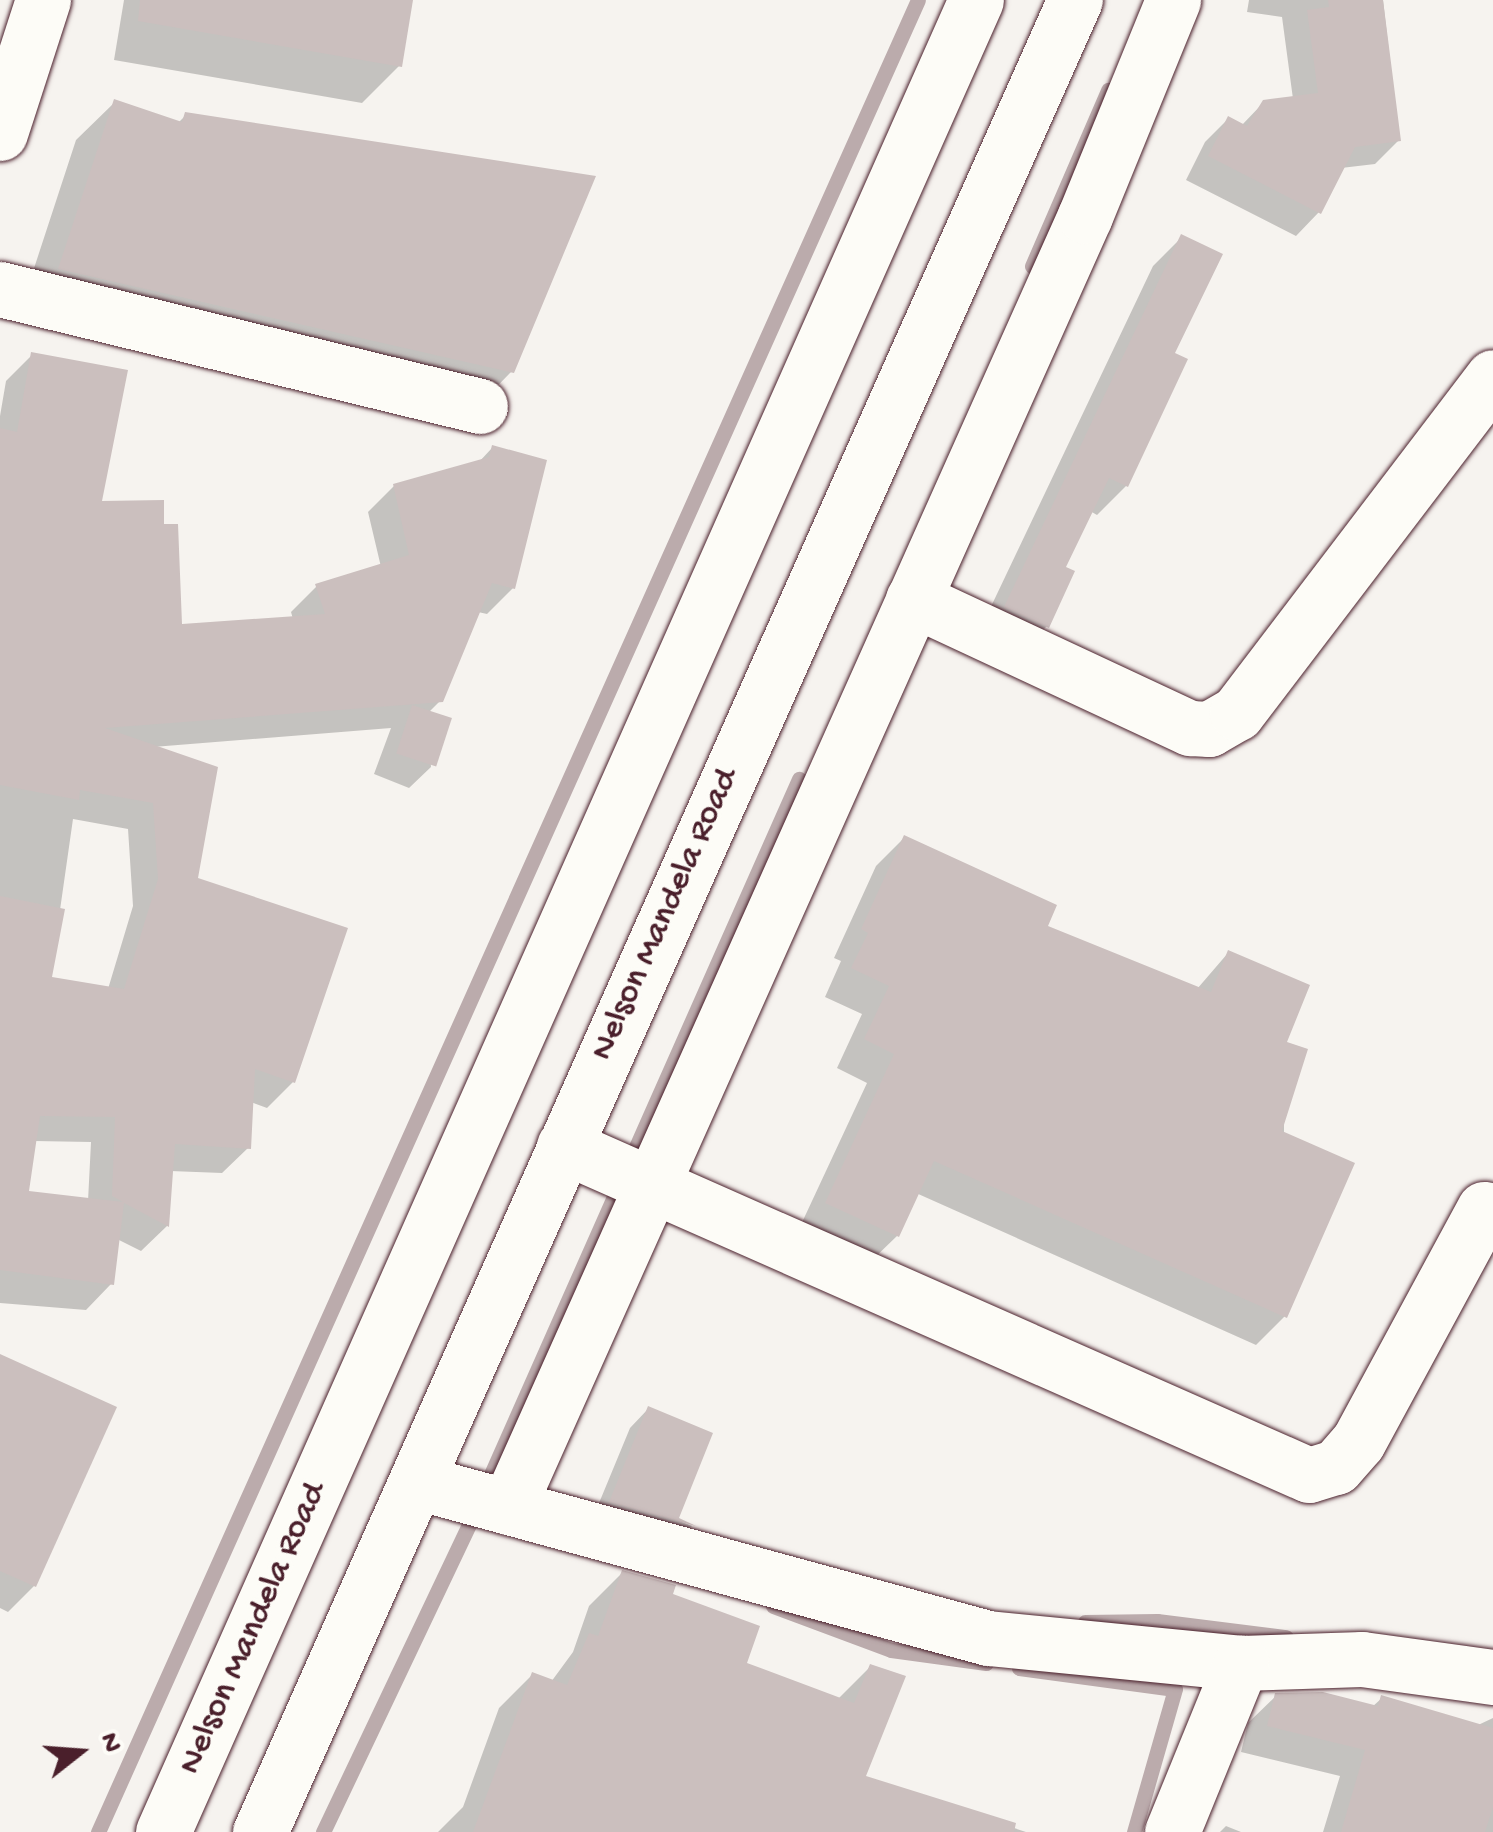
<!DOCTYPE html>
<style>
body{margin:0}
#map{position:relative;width:1493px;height:1832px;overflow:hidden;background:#f6f3ef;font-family:"Gochi Hand",sans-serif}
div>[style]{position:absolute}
.shadow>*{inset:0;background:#0003}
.stream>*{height:15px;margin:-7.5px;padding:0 7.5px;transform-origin:7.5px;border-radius:7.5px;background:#bbabac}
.building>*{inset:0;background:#cbbfbe;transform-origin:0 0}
.roads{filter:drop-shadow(0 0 2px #4a1f2b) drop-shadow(0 0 2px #4a1f2b)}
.minor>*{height:55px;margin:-27.5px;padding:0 27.5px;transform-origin:27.5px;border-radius:27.5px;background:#fdfcf7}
.major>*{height:55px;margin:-27.5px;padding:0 27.5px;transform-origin:27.5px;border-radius:27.5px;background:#fdfcf7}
span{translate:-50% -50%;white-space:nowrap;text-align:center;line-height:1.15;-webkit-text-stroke:8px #fdfcf7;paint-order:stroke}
.street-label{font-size:35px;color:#4a1f2b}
.north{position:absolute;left:30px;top:1702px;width:100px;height:100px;-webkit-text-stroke:8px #fdfcf7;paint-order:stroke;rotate:73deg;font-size:28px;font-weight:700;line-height:40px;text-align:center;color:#4a1f2b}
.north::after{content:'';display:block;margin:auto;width:35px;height:45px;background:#4a1f2b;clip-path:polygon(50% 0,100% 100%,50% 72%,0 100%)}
</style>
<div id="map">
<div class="shadow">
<div style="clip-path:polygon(124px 0,411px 0,399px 66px,362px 103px,114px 60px)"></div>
<div style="clip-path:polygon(1249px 0,1383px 0,1399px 140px,1375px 164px,1341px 168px,1319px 212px,1296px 236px,1186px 180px,1205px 142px,1228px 119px,1241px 126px,1264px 102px,1293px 99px,1282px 17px,1247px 12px)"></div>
<div style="clip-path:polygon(115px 102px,178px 123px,186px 115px,512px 371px,474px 410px,21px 308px,76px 140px)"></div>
<div style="clip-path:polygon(1182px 237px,1126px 486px,1097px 515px,1090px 511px,1063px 568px,1047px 626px,1018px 655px,977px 636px,1153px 266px)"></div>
<div style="clip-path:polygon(evenodd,32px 355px,99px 503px,161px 527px,180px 627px,293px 619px,291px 612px,317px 586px,381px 567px,368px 512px,394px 486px,478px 463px,492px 448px,513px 588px,487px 614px,478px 612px,441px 700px,428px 713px,431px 767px,409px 788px,374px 774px,391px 728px,153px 747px,195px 880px,293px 1082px,267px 1108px,251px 1102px,248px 1148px,222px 1173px,170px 1171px,167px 1226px,141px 1251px,117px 1239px,111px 1284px,86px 1310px,0 1303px,0 416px,6px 381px,32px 355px,73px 819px,128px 829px,133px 906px,108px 989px,50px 980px,73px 819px,32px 355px,34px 1141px,91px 1142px,88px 1201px,26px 1193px,34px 1141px)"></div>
<div style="clip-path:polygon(904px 838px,1044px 927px,1197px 989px,1228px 953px,1284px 1043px,1284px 1317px,1256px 1345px,916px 1193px,897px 1236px,868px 1264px,798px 1231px,867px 1083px,837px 1068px,862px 1014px,825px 997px,841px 961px,834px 958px,876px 866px)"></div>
<div style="clip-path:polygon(0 1356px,34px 1586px,8px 1612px,0 1608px)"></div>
<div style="clip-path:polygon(648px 1409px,675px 1519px,692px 1526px,676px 1542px,592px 1520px,630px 1428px)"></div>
<div style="clip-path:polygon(622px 1573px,670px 1596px,744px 1664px,838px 1699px,870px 1667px,862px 1778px,1026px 1832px,438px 1832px,463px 1807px,499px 1708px,532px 1675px,551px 1682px,573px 1652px,589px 1606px)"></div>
<div style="clip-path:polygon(1276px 1696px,1372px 1707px,1382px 1698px,1476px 1726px,1493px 1718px,1493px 1832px,1323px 1832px,1340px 1776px,1241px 1752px,1248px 1723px)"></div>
<div style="clip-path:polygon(1226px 1826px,1241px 1832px,1220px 1832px)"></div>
</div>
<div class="stream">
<div style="left:1032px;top:266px;width:192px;rotate:-66.6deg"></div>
<div style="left:773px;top:1606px;width:126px;rotate:20.4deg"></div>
<div style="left:891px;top:1650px;width:96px;rotate:7.8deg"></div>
<div style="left:1085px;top:1622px;width:72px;rotate:-0.8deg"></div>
<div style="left:1157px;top:1621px;width:130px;rotate:7.1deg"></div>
<div style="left:1019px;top:1668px;width:157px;rotate:7.7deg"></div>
<div style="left:1175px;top:1689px;width:149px;rotate:106deg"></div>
<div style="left:98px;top:1832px;width:2007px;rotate:-65.89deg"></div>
<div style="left:323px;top:1832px;width:341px;rotate:-64.6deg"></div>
<div style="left:469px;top:1524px;width:815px;rotate:-66.11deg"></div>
</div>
<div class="building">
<div style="clip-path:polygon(140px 0,413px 0,402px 67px,138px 21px)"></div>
<div style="clip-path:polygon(1328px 0,1383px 0,1401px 141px,1355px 147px,1321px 214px,1208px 156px,1228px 116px,1247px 126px,1263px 100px,1318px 93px,1307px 10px,1329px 7px)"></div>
<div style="clip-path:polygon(114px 99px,182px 122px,185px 112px,596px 176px,514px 373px,58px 269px)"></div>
<div style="clip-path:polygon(1181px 234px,1223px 254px,1175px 353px,1188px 359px,1128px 487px,1109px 478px,1066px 567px,1075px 571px,1049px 628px,1004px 607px)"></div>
<div style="clip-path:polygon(evenodd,31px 352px,128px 370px,102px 501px,164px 500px,164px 524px,178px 524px,182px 624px,325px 614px,315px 584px,409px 555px,393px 484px,489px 457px,492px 445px,547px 460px,515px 589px,492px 583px,443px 702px,105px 728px,218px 767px,198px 878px,348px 928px,295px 1083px,255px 1069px,251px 1149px,175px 1144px,169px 1227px,124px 1203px,114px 1285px,0 1270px,0 896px,65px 909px,52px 977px,124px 989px,158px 879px,153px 803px,80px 790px,79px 800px,0 785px,0 428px,17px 432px,31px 352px,40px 1116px,115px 1117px,112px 1196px,123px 1202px,29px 1191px,40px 1116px)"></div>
<div style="left:412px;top:705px;width:42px;height:51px;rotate:18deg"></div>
<div style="clip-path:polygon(904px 835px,1057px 905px,1048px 926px,1211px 992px,1228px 950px,1310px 985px,1287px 1042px,1308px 1049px,1282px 1131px,1355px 1163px,1287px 1318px,934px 1161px,899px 1237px,825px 1203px,894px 1054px,864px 1039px,889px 986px,851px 968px,868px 933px,861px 929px)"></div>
<div style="clip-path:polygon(0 1354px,117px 1407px,36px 1587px,0 1571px)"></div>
<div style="clip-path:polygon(648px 1406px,713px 1433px,679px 1518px,696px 1526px,609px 1502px)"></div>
<div style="clip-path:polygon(622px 1570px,676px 1585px,673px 1594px,760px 1626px,747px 1663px,854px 1703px,870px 1664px,906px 1676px,866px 1776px,1016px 1823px,1014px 1832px,473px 1832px,532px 1672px,567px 1685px,589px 1633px,598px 1636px)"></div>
<div style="clip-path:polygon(1323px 1692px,1378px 1706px,1381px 1695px,1493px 1728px,1493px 1807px,1485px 1832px,1341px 1832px,1365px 1750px,1267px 1726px,1275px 1693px)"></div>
</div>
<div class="roads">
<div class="minor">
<div style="left:0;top:133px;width:140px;rotate:-72.1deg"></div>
<div style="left:0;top:289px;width:494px;rotate:13.7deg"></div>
<div style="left:913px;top:599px;width:306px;rotate:25deg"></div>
<div style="left:1190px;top:728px;width:19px;rotate:3deg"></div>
<div style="left:1209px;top:729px;width:32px;rotate:-30deg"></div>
<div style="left:1237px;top:713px;width:422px;rotate:-52.7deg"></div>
<div style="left:564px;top:1146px;width:814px;rotate:23.83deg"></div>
<div style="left:1309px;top:1475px;width:28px;rotate:-17deg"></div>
<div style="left:1336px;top:1467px;width:33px;rotate:-49deg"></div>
<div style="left:1358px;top:1442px;width:265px;rotate:-61.6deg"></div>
<div style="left:417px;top:1482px;width:592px;rotate:15.28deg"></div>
<div style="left:988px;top:1638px;width:254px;rotate:5.6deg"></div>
<div style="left:1241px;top:1663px;width:121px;rotate:-1.9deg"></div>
<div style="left:1362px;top:1659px;width:132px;rotate:7.8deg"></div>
<div style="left:508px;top:1507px;width:1414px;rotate:-65.92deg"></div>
<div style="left:1085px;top:216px;width:233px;rotate:-67.8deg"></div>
<div style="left:1172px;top:1832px;width:183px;rotate:-67.8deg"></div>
</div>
<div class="major">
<div style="left:163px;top:1832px;width:2004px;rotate:-66.07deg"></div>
<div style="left:260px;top:1832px;width:2005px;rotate:-66.02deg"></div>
</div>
</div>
<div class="street-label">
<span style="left:666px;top:915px;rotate:-66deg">Nelson Mandela Road</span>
<span style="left:254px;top:1629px;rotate:-66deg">Nelson Mandela Road</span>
</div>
<div class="north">N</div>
</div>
